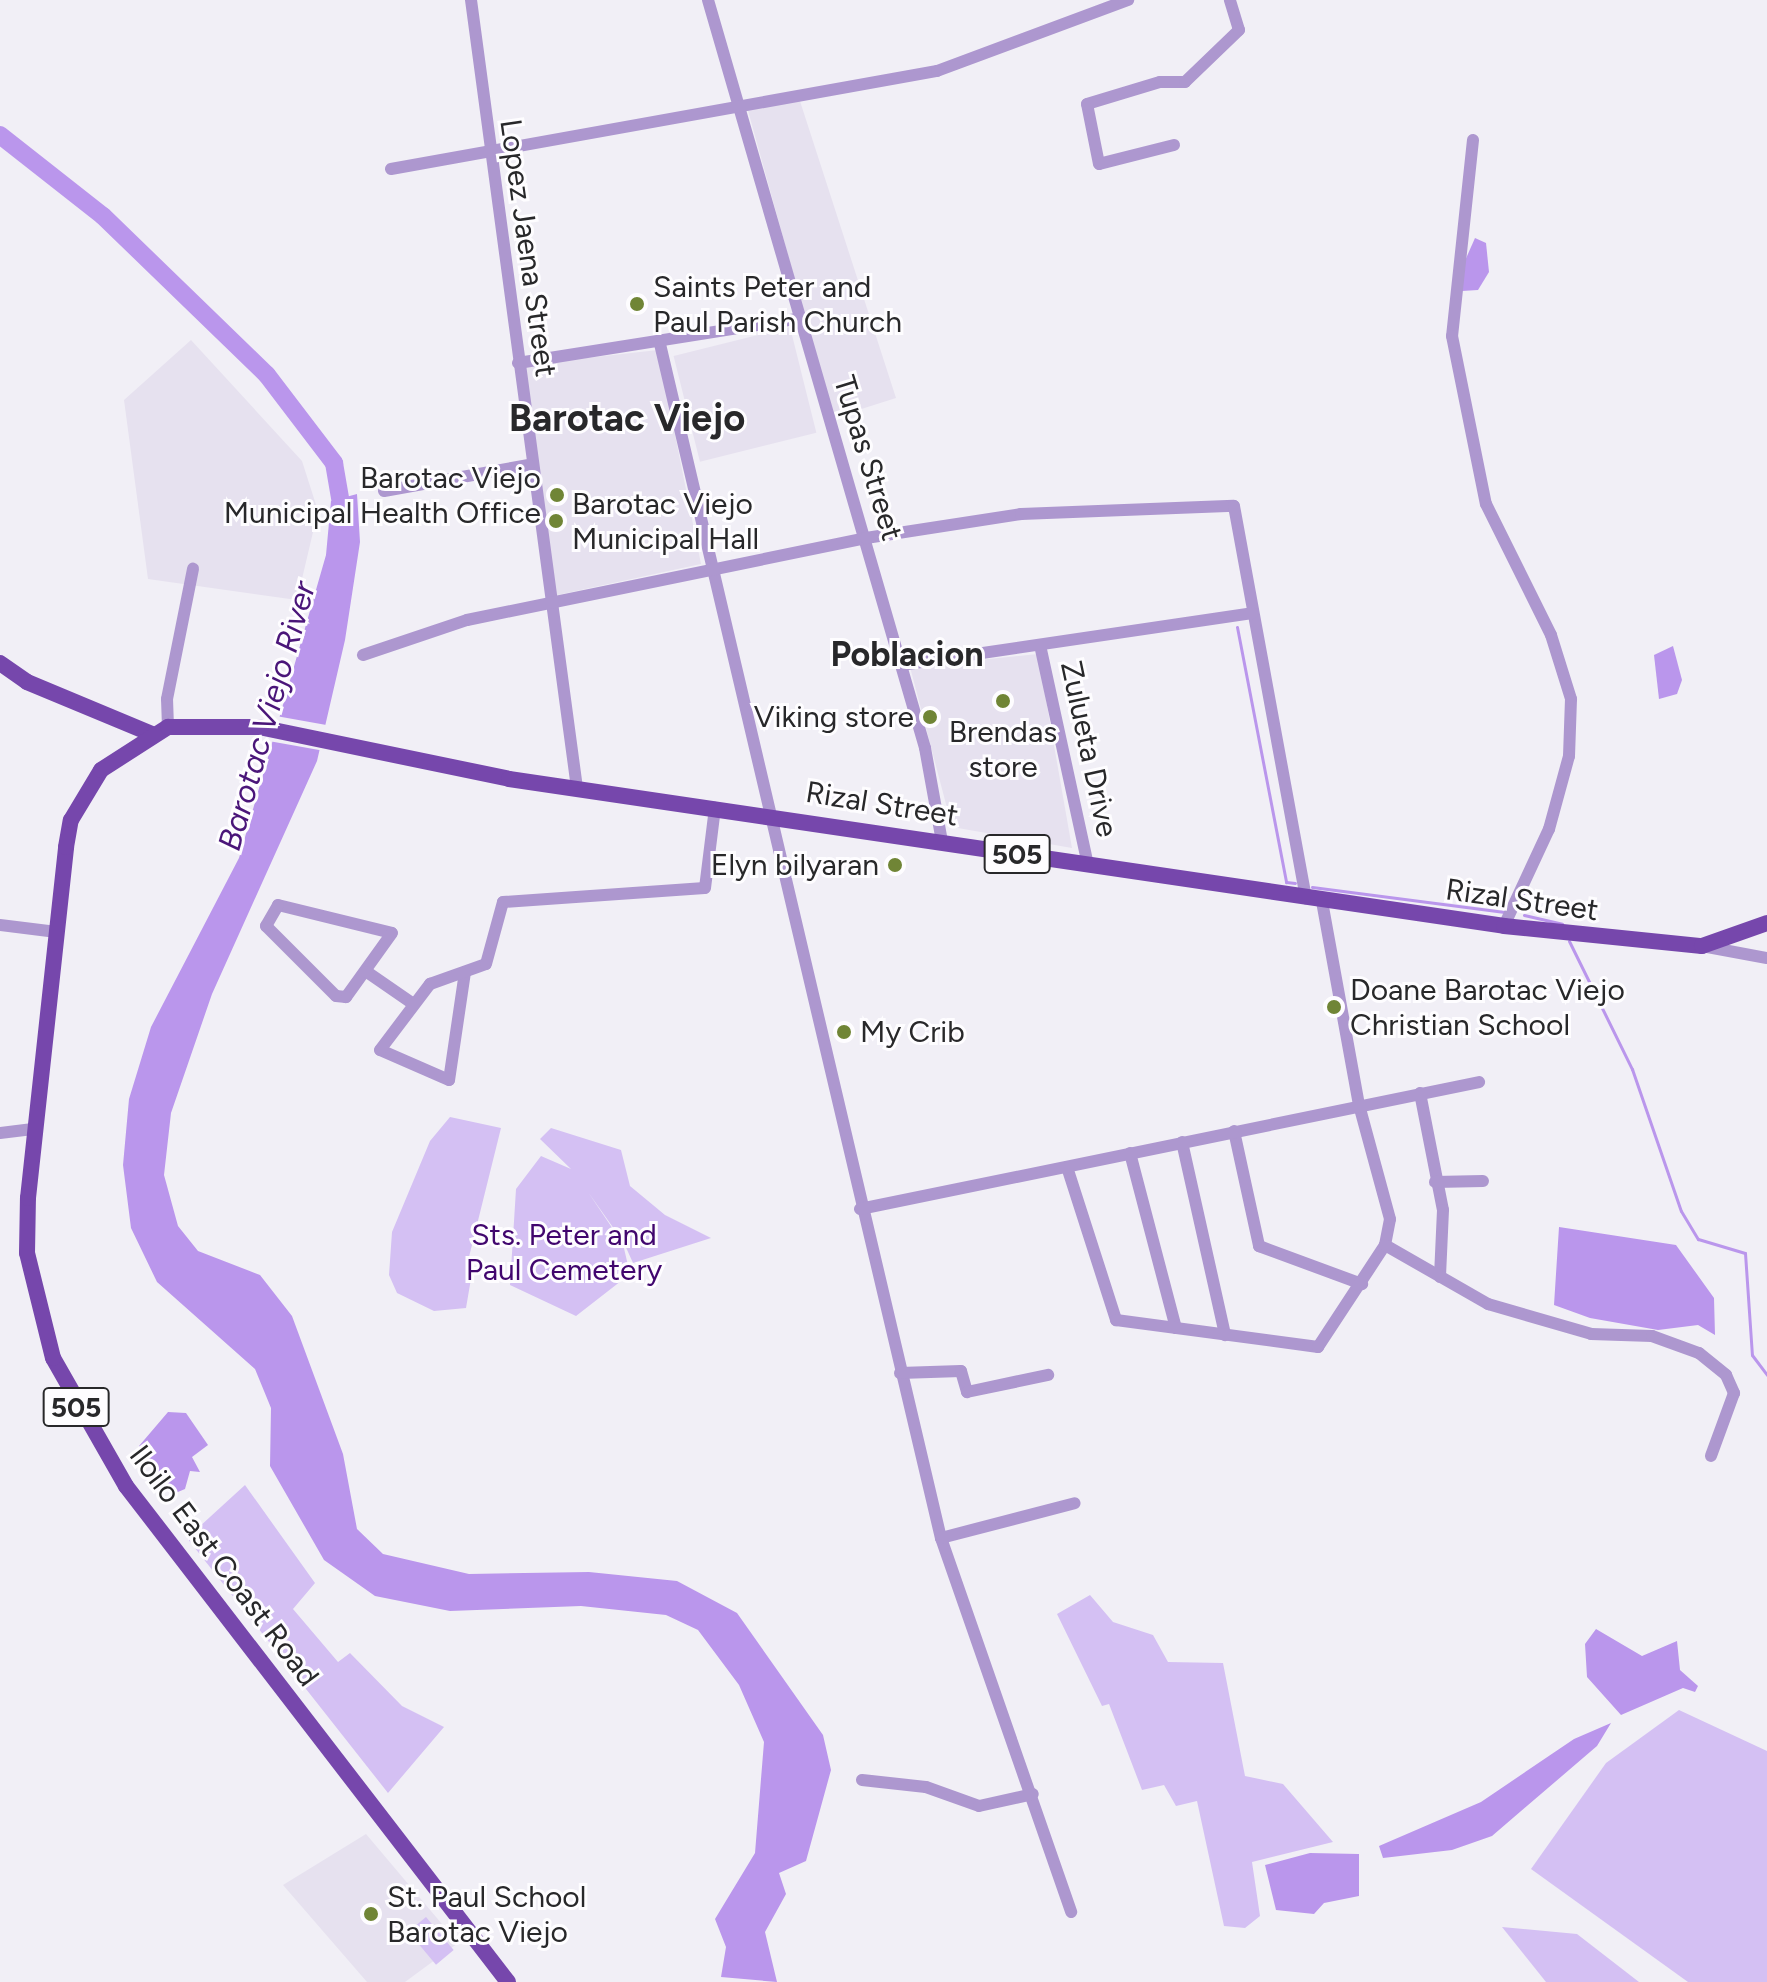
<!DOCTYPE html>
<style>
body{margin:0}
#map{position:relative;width:1767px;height:1982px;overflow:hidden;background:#f1eff6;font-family:Figtree,sans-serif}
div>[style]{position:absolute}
.built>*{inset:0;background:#e6e1ef;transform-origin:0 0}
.green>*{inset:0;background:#d4c0f3;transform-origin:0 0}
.water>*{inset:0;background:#ba96ec}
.pier>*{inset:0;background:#f1eff6;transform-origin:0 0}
.stream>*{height:3px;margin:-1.5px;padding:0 1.5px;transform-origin:1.5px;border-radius:1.5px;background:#ba96ec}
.river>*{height:18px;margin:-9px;padding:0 9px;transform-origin:9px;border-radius:9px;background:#ba96ec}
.minor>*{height:12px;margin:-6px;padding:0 6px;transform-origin:6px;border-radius:6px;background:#ad97cf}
.major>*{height:16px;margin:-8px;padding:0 8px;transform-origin:8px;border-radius:8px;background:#7647ac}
.dots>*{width:22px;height:22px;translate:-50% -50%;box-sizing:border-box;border:4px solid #fefdff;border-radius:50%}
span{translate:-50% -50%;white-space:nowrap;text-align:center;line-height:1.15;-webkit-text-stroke:6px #fefdff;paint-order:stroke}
.shield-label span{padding:2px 6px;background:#fefdff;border:2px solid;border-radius:6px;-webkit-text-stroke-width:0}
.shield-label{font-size:28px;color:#28282a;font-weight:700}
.street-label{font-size:30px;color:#28282a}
.poi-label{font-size:30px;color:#28282a}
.left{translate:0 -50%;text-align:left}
.right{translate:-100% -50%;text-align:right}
.park-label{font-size:30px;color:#41066e}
.water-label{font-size:32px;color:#4a1579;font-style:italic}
.quarter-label{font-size:34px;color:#28282a;font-weight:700}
.district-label{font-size:38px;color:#28282a;font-weight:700}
</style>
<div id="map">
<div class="built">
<div style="clip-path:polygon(799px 98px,896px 398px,833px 418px,747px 107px)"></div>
<div style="left:790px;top:327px;width:109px;height:120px;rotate:76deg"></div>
<div style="clip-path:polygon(191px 340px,302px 461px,318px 511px,297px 600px,148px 579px,124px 400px)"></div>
<div style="clip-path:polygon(658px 350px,701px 564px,553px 596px,523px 365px)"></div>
<div style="clip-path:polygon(1038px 654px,1072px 848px,952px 827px,910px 667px)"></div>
<div style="clip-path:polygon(366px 1834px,458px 1943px,405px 1982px,367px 1982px,283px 1885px)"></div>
</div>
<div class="green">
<div style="clip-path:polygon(450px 1117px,501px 1128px,466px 1269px,472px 1273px,466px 1308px,434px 1311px,397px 1293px,389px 1275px,392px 1232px,430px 1141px)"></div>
<div style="clip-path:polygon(551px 1128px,621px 1150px,630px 1186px,665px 1215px,711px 1238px,633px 1263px,624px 1243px,588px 1192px,623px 1244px,630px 1274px,576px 1316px,510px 1285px,516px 1189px,541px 1156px,571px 1169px,540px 1139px)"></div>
<div style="clip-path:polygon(245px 1485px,315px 1583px,293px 1609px,338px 1662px,350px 1653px,402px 1706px,444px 1727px,388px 1793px,187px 1538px)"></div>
<div style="clip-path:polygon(1090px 1595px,1113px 1622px,1153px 1635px,1168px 1662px,1223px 1663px,1245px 1776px,1283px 1784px,1333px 1842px,1252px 1862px,1260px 1916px,1245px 1928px,1224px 1926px,1197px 1801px,1176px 1806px,1164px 1785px,1142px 1790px,1109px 1704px,1102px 1706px,1057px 1614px)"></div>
<div style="clip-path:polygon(1679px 1710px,1767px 1751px,1767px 1982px,1688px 1982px,1531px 1869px,1606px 1763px)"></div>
<div style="left:426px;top:1917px;width:43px;height:23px;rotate:50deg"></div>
<div style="clip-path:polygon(1502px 1927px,1577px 1934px,1639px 1982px,1546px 1982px)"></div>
</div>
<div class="water">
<div style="clip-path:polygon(1475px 238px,1486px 243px,1489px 272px,1478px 290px,1462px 291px,1460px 272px)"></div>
<div style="clip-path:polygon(357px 494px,360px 542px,345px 640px,317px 761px,212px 994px,171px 1113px,164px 1175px,178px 1226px,198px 1251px,260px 1275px,292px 1316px,343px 1454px,357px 1529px,383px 1554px,469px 1574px,589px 1572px,677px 1581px,737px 1613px,823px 1735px,831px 1770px,806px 1861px,779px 1873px,786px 1894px,765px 1932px,777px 1982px,721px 1977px,726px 1947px,715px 1919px,755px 1853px,764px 1742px,739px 1685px,698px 1630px,666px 1615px,581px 1606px,450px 1611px,375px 1596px,324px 1560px,270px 1466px,271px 1408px,255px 1369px,157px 1282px,131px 1228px,123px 1165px,129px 1099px,151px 1027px,239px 858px,326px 555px,331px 501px)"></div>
<div style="clip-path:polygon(1673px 646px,1682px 680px,1677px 694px,1659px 699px,1654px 655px)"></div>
<div style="clip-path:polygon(1559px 1227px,1676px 1245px,1714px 1298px,1715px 1335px,1698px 1325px,1658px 1330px,1590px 1318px,1554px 1305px)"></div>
<div style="clip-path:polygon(168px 1412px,186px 1413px,208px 1445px,192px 1457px,200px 1472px,190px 1471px,185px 1489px,173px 1494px,139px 1446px)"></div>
<div style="clip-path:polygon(1596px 1629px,1642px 1656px,1677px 1641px,1680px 1670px,1698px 1686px,1695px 1692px,1683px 1688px,1621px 1715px,1587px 1677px,1585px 1644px)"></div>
<div style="clip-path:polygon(1611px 1723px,1597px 1746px,1492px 1836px,1452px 1850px,1383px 1858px,1379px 1846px,1481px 1802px,1574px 1739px)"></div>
<div style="clip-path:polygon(1310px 1853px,1359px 1854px,1359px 1896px,1324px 1903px,1314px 1914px,1276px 1910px,1265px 1865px)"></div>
</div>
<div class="pier">
<div style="left:276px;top:716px;width:54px;height:26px;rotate:10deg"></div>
</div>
<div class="stream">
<div style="left:1237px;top:627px;width:260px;rotate:79.1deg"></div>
<div style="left:1286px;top:882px;width:9px;rotate:6deg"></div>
<div style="left:1312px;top:887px;width:194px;rotate:7.4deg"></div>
<div style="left:1524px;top:915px;width:39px;rotate:13deg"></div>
<div style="left:1569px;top:941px;width:143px;rotate:63.8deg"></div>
<div style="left:1632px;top:1069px;width:150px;rotate:71deg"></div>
<div style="left:1681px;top:1211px;width:33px;rotate:59deg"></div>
<div style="left:1698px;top:1239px;width:49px;rotate:16.6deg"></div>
<div style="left:1745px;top:1253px;width:102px;rotate:86.1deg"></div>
<div style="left:1752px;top:1355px;width:25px;rotate:53deg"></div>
</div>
<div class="river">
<div style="left:0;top:135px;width:131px;rotate:38.2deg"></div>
<div style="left:103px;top:216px;width:228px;rotate:44.1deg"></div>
<div style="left:267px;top:375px;width:111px;rotate:52.7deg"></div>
<div style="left:334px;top:463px;width:59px;rotate:80.2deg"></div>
</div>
<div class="minor">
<div style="left:471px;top:0;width:795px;rotate:82.34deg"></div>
<div style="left:708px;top:0;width:779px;rotate:73.82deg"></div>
<div style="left:925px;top:748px;width:96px;rotate:79.7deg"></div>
<div style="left:1473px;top:140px;width:197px;rotate:96.1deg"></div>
<div style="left:1452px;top:336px;width:171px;rotate:78.6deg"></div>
<div style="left:1486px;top:504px;width:146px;rotate:63.6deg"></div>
<div style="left:1551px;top:635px;width:67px;rotate:72.6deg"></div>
<div style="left:1571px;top:699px;width:57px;rotate:92deg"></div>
<div style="left:1569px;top:756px;width:76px;rotate:105.3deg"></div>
<div style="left:1549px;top:829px;width:107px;rotate:114.9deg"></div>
<div style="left:1174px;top:145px;width:77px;rotate:165.8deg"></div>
<div style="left:1099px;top:164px;width:61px;rotate:-101.3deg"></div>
<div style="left:1087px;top:104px;width:76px;rotate:-16.8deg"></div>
<div style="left:1160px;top:82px;width:25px"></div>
<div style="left:1185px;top:82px;width:75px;rotate:-43.9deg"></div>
<div style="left:1239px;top:30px;width:31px;rotate:-107deg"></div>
<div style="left:391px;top:169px;width:555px;rotate:-10.18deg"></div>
<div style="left:937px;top:71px;width:204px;rotate:-20.4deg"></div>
<div style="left:660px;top:344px;width:1227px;rotate:76.76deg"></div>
<div style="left:941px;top:1538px;width:396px;rotate:70.8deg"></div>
<div style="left:518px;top:363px;width:282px;rotate:-9deg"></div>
<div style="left:384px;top:491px;width:147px;rotate:-10.2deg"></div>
<div style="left:1040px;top:645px;width:225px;rotate:77.7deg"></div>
<div style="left:363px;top:655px;width:110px;rotate:-18.6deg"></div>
<div style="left:467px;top:620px;width:407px;rotate:-11.6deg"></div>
<div style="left:866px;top:538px;width:157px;rotate:-8.8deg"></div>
<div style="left:1021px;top:514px;width:213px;rotate:-2.2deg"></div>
<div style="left:1234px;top:506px;width:399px;rotate:79.6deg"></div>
<div style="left:901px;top:665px;width:355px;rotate:-8.4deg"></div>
<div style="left:168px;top:727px;width:28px;rotate:-92deg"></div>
<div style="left:167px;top:699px;width:133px;rotate:-78.7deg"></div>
<div style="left:278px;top:905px;width:117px;rotate:13.8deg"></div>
<div style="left:392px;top:933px;width:79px;rotate:125.7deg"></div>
<div style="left:346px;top:997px;width:10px;rotate:-174deg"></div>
<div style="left:336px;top:996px;width:99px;rotate:-135deg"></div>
<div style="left:266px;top:926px;width:24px;rotate:-60deg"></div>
<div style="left:0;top:925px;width:57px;rotate:7deg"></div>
<div style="left:1702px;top:946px;width:66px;rotate:10.5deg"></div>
<div style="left:367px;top:972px;width:55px;rotate:34.6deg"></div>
<div style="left:465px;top:972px;width:109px;rotate:98.4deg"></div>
<div style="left:449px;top:1080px;width:75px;rotate:-156.5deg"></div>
<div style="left:380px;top:1050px;width:83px;rotate:-52.9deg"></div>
<div style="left:430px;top:984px;width:59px;rotate:-19.7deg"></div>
<div style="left:486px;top:964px;width:64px;rotate:-74.7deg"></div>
<div style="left:503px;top:902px;width:202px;rotate:-4deg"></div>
<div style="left:705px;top:888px;width:81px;rotate:-82.9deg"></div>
<div style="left:1420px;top:1093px;width:119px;rotate:78.9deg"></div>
<div style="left:1443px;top:1210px;width:67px;rotate:92.6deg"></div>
<div style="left:1234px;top:1131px;width:118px;rotate:77.7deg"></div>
<div style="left:1259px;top:1246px;width:110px;rotate:20.3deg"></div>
<div style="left:0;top:1133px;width:35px;rotate:-7deg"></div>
<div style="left:1182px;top:1142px;width:198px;rotate:77.4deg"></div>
<div style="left:1130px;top:1153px;width:181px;rotate:75.3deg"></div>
<div style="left:1067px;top:1167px;width:161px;rotate:72.2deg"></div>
<div style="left:1116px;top:1320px;width:204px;rotate:7.6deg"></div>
<div style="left:1318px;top:1347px;width:122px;rotate:-56.7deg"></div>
<div style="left:1385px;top:1245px;width:26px;rotate:-79deg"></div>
<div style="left:1390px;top:1219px;width:118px;rotate:-105.2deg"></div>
<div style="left:1359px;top:1105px;width:207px;rotate:-100.3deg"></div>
<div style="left:1435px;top:1182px;width:48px;rotate:-1.2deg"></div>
<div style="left:860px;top:1209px;width:632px;rotate:-11.59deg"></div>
<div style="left:1385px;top:1245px;width:119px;rotate:29.8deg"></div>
<div style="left:1488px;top:1304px;width:107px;rotate:16.2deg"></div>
<div style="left:1591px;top:1334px;width:61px;rotate:1.9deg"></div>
<div style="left:1652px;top:1336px;width:50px;rotate:19.9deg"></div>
<div style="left:1699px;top:1353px;width:35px;rotate:39deg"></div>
<div style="left:1726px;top:1375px;width:20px;rotate:66deg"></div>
<div style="left:1734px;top:1393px;width:67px;rotate:110.1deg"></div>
<div style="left:900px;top:1373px;width:61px;rotate:-1.9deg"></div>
<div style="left:961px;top:1371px;width:22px;rotate:74deg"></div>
<div style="left:967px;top:1392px;width:83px;rotate:-11.9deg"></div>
<div style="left:941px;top:1538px;width:138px;rotate:-14.6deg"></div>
<div style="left:862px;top:1780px;width:64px;rotate:6.2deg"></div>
<div style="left:926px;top:1787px;width:56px;rotate:19.7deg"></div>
<div style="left:979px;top:1806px;width:55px;rotate:-12.5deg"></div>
</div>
<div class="major">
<div style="left:0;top:663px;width:33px;rotate:35deg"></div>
<div style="left:27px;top:682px;width:135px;rotate:22.6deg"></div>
<div style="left:508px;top:1982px;width:626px;rotate:-127.6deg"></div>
<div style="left:126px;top:1486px;width:147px;rotate:-119.7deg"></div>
<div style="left:53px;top:1358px;width:108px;rotate:-103.9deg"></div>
<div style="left:27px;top:1253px;width:55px;rotate:-89deg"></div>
<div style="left:28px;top:1198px;width:353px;rotate:-83.8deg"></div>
<div style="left:66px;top:847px;width:27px;rotate:-80deg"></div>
<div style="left:71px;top:820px;width:58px;rotate:-59deg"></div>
<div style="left:101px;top:770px;width:80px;rotate:-32.7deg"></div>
<div style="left:168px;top:727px;width:91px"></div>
<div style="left:259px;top:727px;width:255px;rotate:11.7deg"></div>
<div style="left:509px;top:779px;width:1006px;rotate:8.4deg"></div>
<div style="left:1504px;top:926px;width:199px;rotate:5.8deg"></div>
<div style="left:1702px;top:946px;width:69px;rotate:-19.5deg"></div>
</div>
<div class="dots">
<div style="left:637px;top:304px;background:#708536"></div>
<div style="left:557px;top:495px;background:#708536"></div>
<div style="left:556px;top:521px;background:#708536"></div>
<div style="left:1003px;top:701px;background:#708536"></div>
<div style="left:930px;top:717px;background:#708536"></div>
<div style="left:895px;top:865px;background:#708536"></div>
<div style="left:1334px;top:1007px;background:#708536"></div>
<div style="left:844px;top:1032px;background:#708536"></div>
<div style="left:371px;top:1914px;background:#708536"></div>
</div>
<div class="shield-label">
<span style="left:1017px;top:854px">505</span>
<span style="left:76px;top:1407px">505</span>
</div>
<div class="street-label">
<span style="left:528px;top:248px;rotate:82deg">Lopez Jaena Street</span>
<span style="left:868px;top:458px;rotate:73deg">Tupas Street</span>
<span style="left:1089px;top:749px;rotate:78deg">Zulueta Drive</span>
<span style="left:882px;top:804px;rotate:9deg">Rizal Street</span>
<span style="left:1522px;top:900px;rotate:8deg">Rizal Street</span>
<span style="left:224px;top:1566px;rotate:53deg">Iloilo East Coast Road</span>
</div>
<div class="poi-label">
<span class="left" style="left:653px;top:304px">Saints Peter and<br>Paul Parish Church</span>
<span class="right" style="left:541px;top:495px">Barotac Viejo<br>Municipal Health Office</span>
<span class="left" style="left:572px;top:521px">Barotac Viejo<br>Municipal Hall</span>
<span class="right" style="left:914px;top:717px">Viking store</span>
<span style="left:1003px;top:749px">Brendas<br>store</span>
<span class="right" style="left:879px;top:865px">Elyn bilyaran</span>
<span class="left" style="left:1350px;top:1007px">Doane Barotac Viejo<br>Christian School</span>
<span class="left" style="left:860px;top:1032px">My Crib</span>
<span class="left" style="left:387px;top:1914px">St. Paul School<br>Barotac Viejo</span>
</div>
<div class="park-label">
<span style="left:564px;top:1252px">Sts. Peter and<br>Paul Cemetery</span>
</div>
<div class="water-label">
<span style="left:267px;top:716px;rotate:-74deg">Barotac Viejo River</span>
</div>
<div class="quarter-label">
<span style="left:907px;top:655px">Poblacion</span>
</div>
<div class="district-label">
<span style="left:627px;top:419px">Barotac Viejo</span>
</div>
</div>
